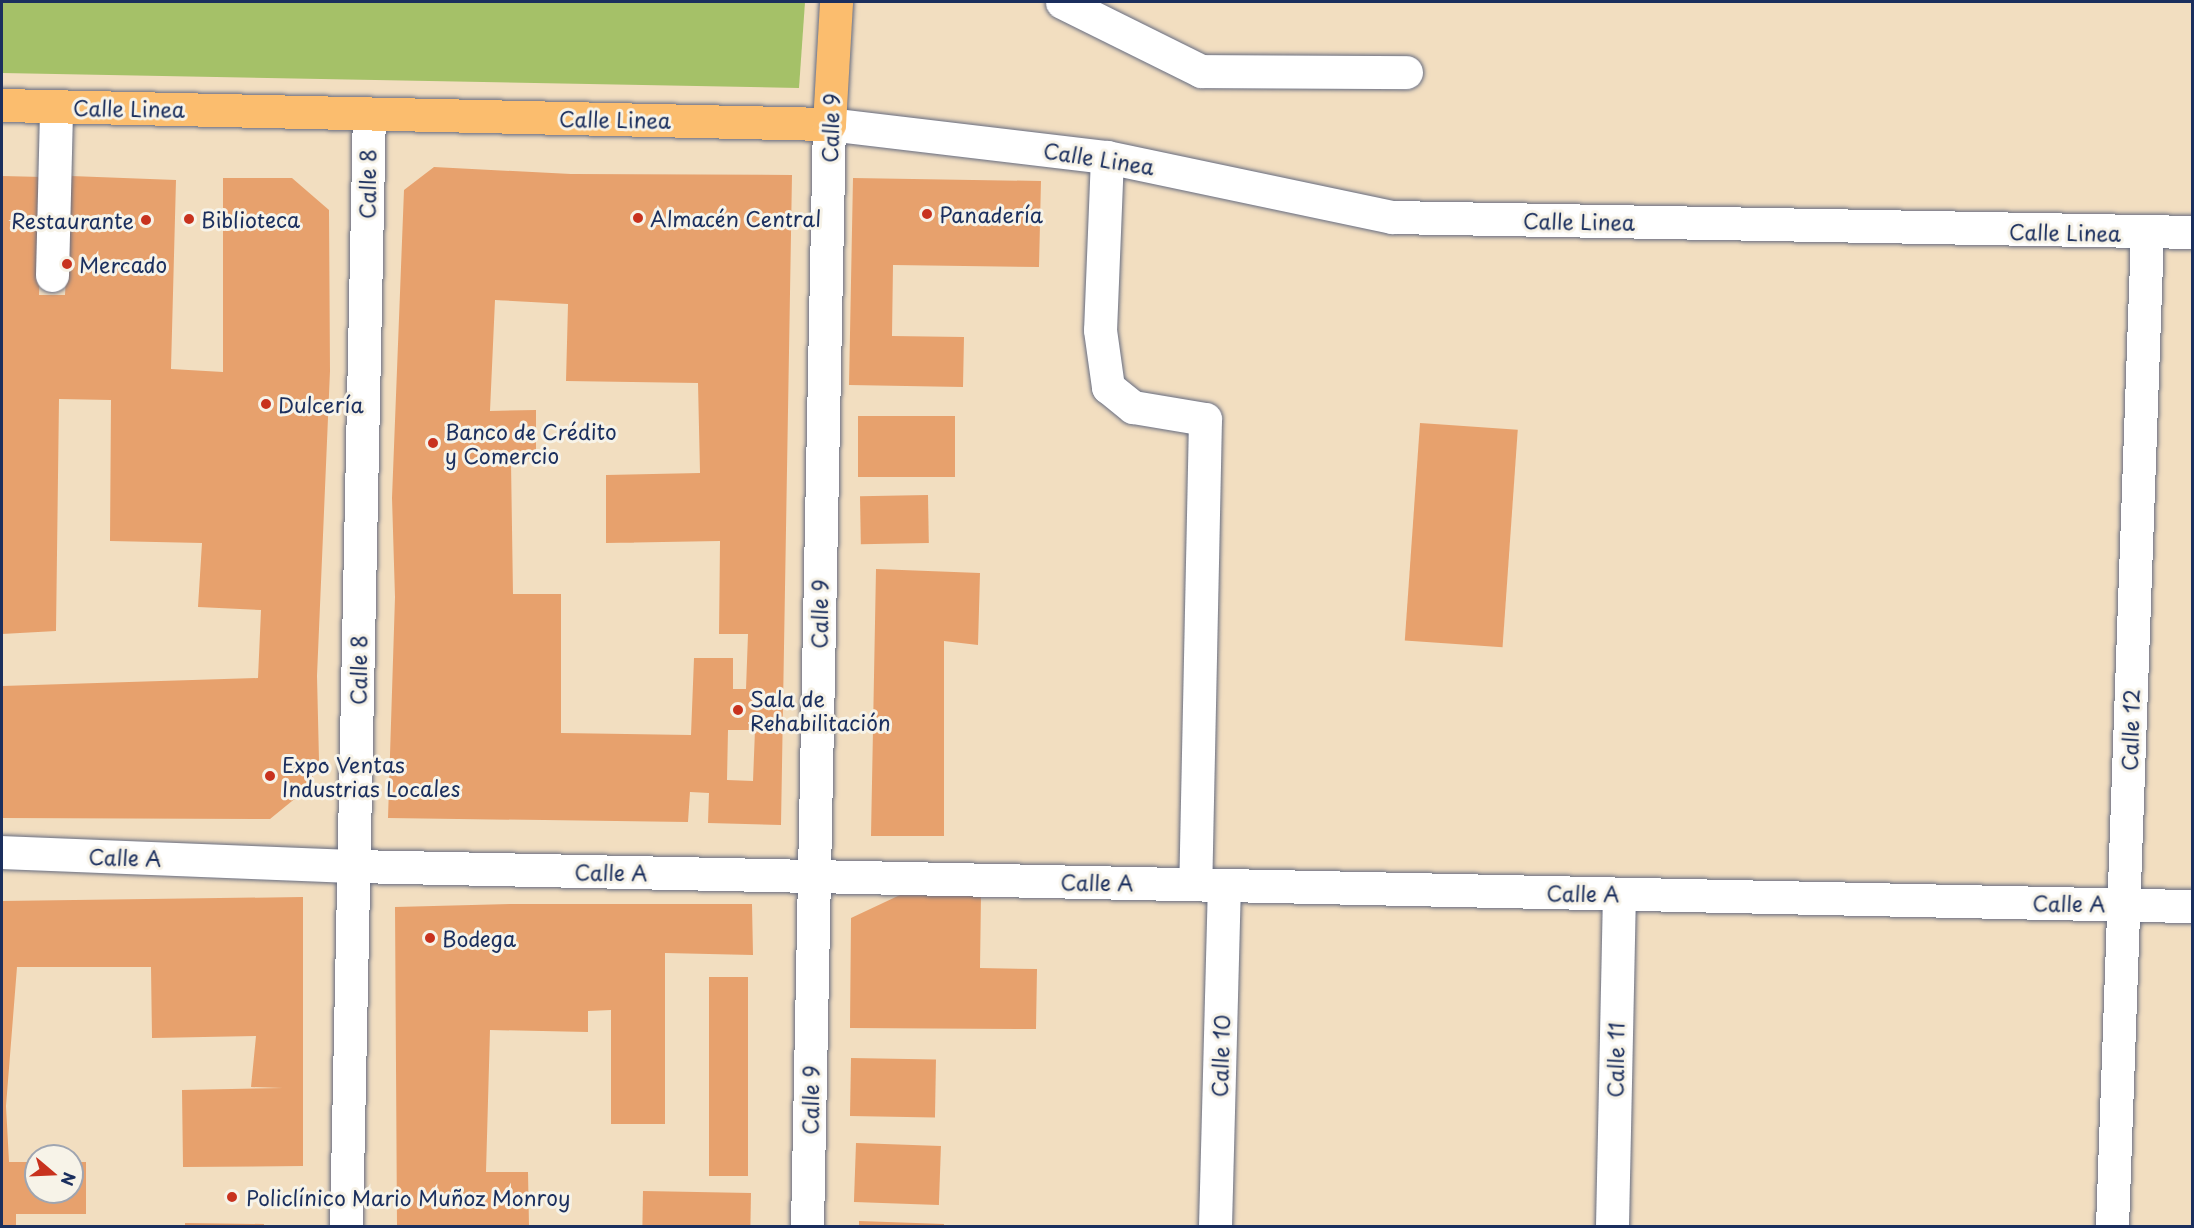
<!DOCTYPE html>
<meta charset="utf-8">
<style>
body{margin:0}
#map{position:relative;width:2194px;height:1228px;overflow:hidden;background:#f2dec0;font-family:"Playpen Sans",sans-serif}
div>[style]{position:absolute}
.green>*{inset:0;background:#a5c168}
.building>*{inset:0;background:#e7a16d;transform-origin:0 0}
.roads{filter:drop-shadow(0 0 2px #666c80) drop-shadow(0 0 2px #666c80)}
.minor>*{height:33px;margin:-16.5px;padding:0 16.5px;transform-origin:16.5px;border-radius:16.5px;background:#fff}
.major>*{height:33px;margin:-16.5px;padding:0 16.5px;transform-origin:16.5px;border-radius:16.5px;background:#fbbd6e}
.dots>*{width:16px;height:16px;translate:-50% -50%;box-sizing:border-box;border:3px solid #f7f3e8;border-radius:50%}
span{translate:-50% -50%;white-space:nowrap;text-align:center;line-height:1.15;-webkit-text-stroke:6px #f7f3e8;paint-order:stroke}
.street-label{font-size:21px;color:#1b2f5e}
.poi-label{font-size:21px;color:#1b2f5e}
.left{translate:0 -50%;text-align:left}
.right{translate:-100% -50%;text-align:right}
.frame{position:absolute;inset:0;border:3px solid #1b2f5e;pointer-events:none}
.north{position:absolute;left:24px;top:1144px;width:60px;height:60px;box-sizing:border-box;background:#f7f3e8;border:2px solid #9fa5b1;border-radius:50%;rotate:109deg;font-size:16px;font-weight:700;line-height:24px;text-align:center;color:#1b2f5e}
.north::after{content:'';display:block;margin:auto;width:21px;height:27px;background:#c8321e;clip-path:polygon(50% 0,100% 100%,50% 72%,0 100%)}
</style>
<div id="map">
<div class="green">
<div style="clip-path:polygon(2px 2px,805px 2px,799px 88px,2px 73px)"></div>
</div>
<div class="building">
<div style="clip-path:polygon(evenodd,434px 167px,571px 174px,792px 175px,781px 825px,708px 823px,709px 793px,690px 792px,688px 822px,388px 818px,395px 597px,392px 498px,404px 190px,434px 167px,495px 300px,568px 304px,566px 381px,698px 383px,700px 473px,606px 475px,606px 543px,720px 541px,719px 634px,748px 634px,746px 689px,733px 689px,733px 658px,694px 658px,691px 735px,561px 733px,561px 594px,513px 594px,511px 462px,536px 458px,536px 410px,490px 411px,495px 300px,434px 167px,728px 730px,755px 730px,753px 781px,727px 780px,728px 730px)"></div>
<div style="clip-path:polygon(2px 176px,43px 177px,39px 295px,65px 295px,71px 176px,176px 180px,171px 369px,223px 372px,223px 178px,292px 178px,329px 210px,330px 371px,317px 676px,319px 760px,308px 788px,270px 819px,2px 818px,2px 686px,258px 678px,261px 610px,198px 607px,202px 543px,110px 541px,111px 400px,59px 399px,56px 631px,2px 634px)"></div>
<div style="clip-path:polygon(853px 178px,1041px 181px,1039px 267px,893px 265px,892px 336px,964px 337px,963px 387px,849px 385px)"></div>
<div style="left:858px;top:416px;width:97px;height:61px"></div>
<div style="left:1420px;top:423px;width:98px;height:218px;rotate:4deg"></div>
<div style="left:928px;top:495px;width:48px;height:68px;rotate:89deg"></div>
<div style="clip-path:polygon(876px 569px,980px 573px,978px 645px,944px 641px,944px 836px,871px 836px)"></div>
<div style="clip-path:polygon(900px 895px,981px 896px,980px 968px,1037px 969px,1036px 1029px,850px 1028px,851px 918px)"></div>
<div style="clip-path:polygon(303px 897px,303px 1166px,183px 1167px,182px 1090px,283px 1088px,251px 1087px,256px 1036px,152px 1038px,151px 967px,17px 967px,6px 1106px,9px 1162px,36px 1162px,36px 1192px,72px 1192px,72px 1162px,86px 1162px,86px 1214px,16px 1214px,16px 1226px,2px 1226px,2px 901px)"></div>
<div style="clip-path:polygon(511px 904px,752px 904px,753px 955px,665px 953px,665px 1124px,611px 1124px,611px 1010px,588px 1011px,588px 1032px,490px 1030px,486px 1172px,528px 1172px,529px 1226px,397px 1226px,395px 907px)"></div>
<div style="left:709px;top:977px;width:39px;height:199px"></div>
<div style="left:851px;top:1058px;width:85px;height:58px;rotate:1deg"></div>
<div style="left:856px;top:1143px;width:85px;height:59px;rotate:2deg"></div>
<div style="left:643px;top:1191px;width:108px;height:35px;rotate:1deg"></div>
<div style="clip-path:polygon(859px 1221px,944px 1224px,944px 1226px,859px 1226px)"></div>
<div style="clip-path:polygon(185px 1223px,264px 1224px,264px 1226px,185px 1226px)"></div>
</div>
<div class="roads">
<div class="minor">
<div style="left:1062px;top:2px;width:155px;rotate:26.4deg"></div>
<div style="left:1201px;top:71px;width:205px;rotate:0.3deg"></div>
<div style="left:1107px;top:157px;width:173px;rotate:92.3deg"></div>
<div style="left:1100px;top:330px;width:58px;rotate:82deg"></div>
<div style="left:1108px;top:387px;width:32px;rotate:39deg"></div>
<div style="left:1133px;top:407px;width:73px;rotate:9.5deg"></div>
<div style="left:1205px;top:419px;width:465px;rotate:91.2deg"></div>
<div style="left:52px;top:275px;width:169px;rotate:-88.6deg"></div>
<div style="left:2px;top:852px;width:352px;rotate:2.3deg"></div>
<div style="left:354px;top:866px;width:1838px;rotate:1.25deg"></div>
<div style="left:346px;top:1226px;width:1112px;rotate:-88.82deg"></div>
<div style="left:807px;top:1226px;width:1102px;rotate:-88.86deg"></div>
<div style="left:829px;top:124px;width:280px;rotate:6.8deg"></div>
<div style="left:1107px;top:157px;width:291px;rotate:11.9deg"></div>
<div style="left:1392px;top:217px;width:800px;rotate:1.07deg"></div>
<div style="left:1215px;top:1226px;width:341px;rotate:-88.5deg"></div>
<div style="left:1612px;top:1226px;width:332px;rotate:-88.8deg"></div>
<div style="left:2112px;top:1226px;width:993px;rotate:-87.98deg"></div>
</div>
<div class="major">
<div style="left:2px;top:105px;width:827px;rotate:1.32deg"></div>
<div style="left:829px;top:124px;width:122px;rotate:-86.7deg"></div>
</div>
</div>
<div class="dots">
<div style="left:927px;top:214px;background:#c8321e"></div>
<div style="left:638px;top:218px;background:#c8321e"></div>
<div style="left:189px;top:219px;background:#c8321e"></div>
<div style="left:146px;top:220px;background:#c8321e"></div>
<div style="left:67px;top:264px;background:#c8321e"></div>
<div style="left:266px;top:404px;background:#c8321e"></div>
<div style="left:433px;top:443px;background:#c8321e"></div>
<div style="left:738px;top:710px;background:#c8321e"></div>
<div style="left:270px;top:776px;background:#c8321e"></div>
<div style="left:430px;top:938px;background:#c8321e"></div>
<div style="left:232px;top:1197px;background:#c8321e"></div>
</div>
<div class="street-label">
<span style="left:129px;top:108px;rotate:1deg">Calle Linea</span>
<span style="left:615px;top:119px;rotate:1deg">Calle Linea</span>
<span style="left:830px;top:128px;rotate:-88deg">Calle 9</span>
<span style="left:1099px;top:158px;rotate:9deg">Calle Linea</span>
<span style="left:367px;top:184px;rotate:-89deg">Calle 8</span>
<span style="left:1579px;top:221px;rotate:1deg">Calle Linea</span>
<span style="left:2065px;top:232px;rotate:1deg">Calle Linea</span>
<span style="left:819px;top:614px;rotate:-89deg">Calle 9</span>
<span style="left:358px;top:670px;rotate:-89deg">Calle 8</span>
<span style="left:2130px;top:730px;rotate:-88deg">Calle 12</span>
<span style="left:125px;top:857px;rotate:2deg">Calle A</span>
<span style="left:611px;top:872px;rotate:1deg">Calle A</span>
<span style="left:1097px;top:882px;rotate:1deg">Calle A</span>
<span style="left:1583px;top:893px;rotate:1deg">Calle A</span>
<span style="left:2069px;top:903px;rotate:1deg">Calle A</span>
<span style="left:1220px;top:1056px;rotate:-88deg">Calle 10</span>
<span style="left:1615px;top:1060px;rotate:-89deg">Calle 11</span>
<span style="left:810px;top:1100px;rotate:-89deg">Calle 9</span>
</div>
<div class="poi-label">
<span class="left" style="left:939px;top:214px">Panadería</span>
<span class="left" style="left:650px;top:218px">Almacén Central</span>
<span class="left" style="left:201px;top:219px">Biblioteca</span>
<span class="right" style="left:134px;top:220px">Restaurante</span>
<span class="left" style="left:79px;top:264px">Mercado</span>
<span class="left" style="left:278px;top:404px">Dulcería</span>
<span class="left" style="left:445px;top:443px">Banco de Crédito<br>y Comercio</span>
<span class="left" style="left:750px;top:710px">Sala de<br>Rehabilitación</span>
<span class="left" style="left:282px;top:776px">Expo Ventas<br>Industrias Locales</span>
<span class="left" style="left:442px;top:938px">Bodega</span>
<span class="left" style="left:246px;top:1197px">Policlínico Mario Muñoz Monroy</span>
</div>
<div class="frame"></div>
<div class="north">N</div>
</div>
